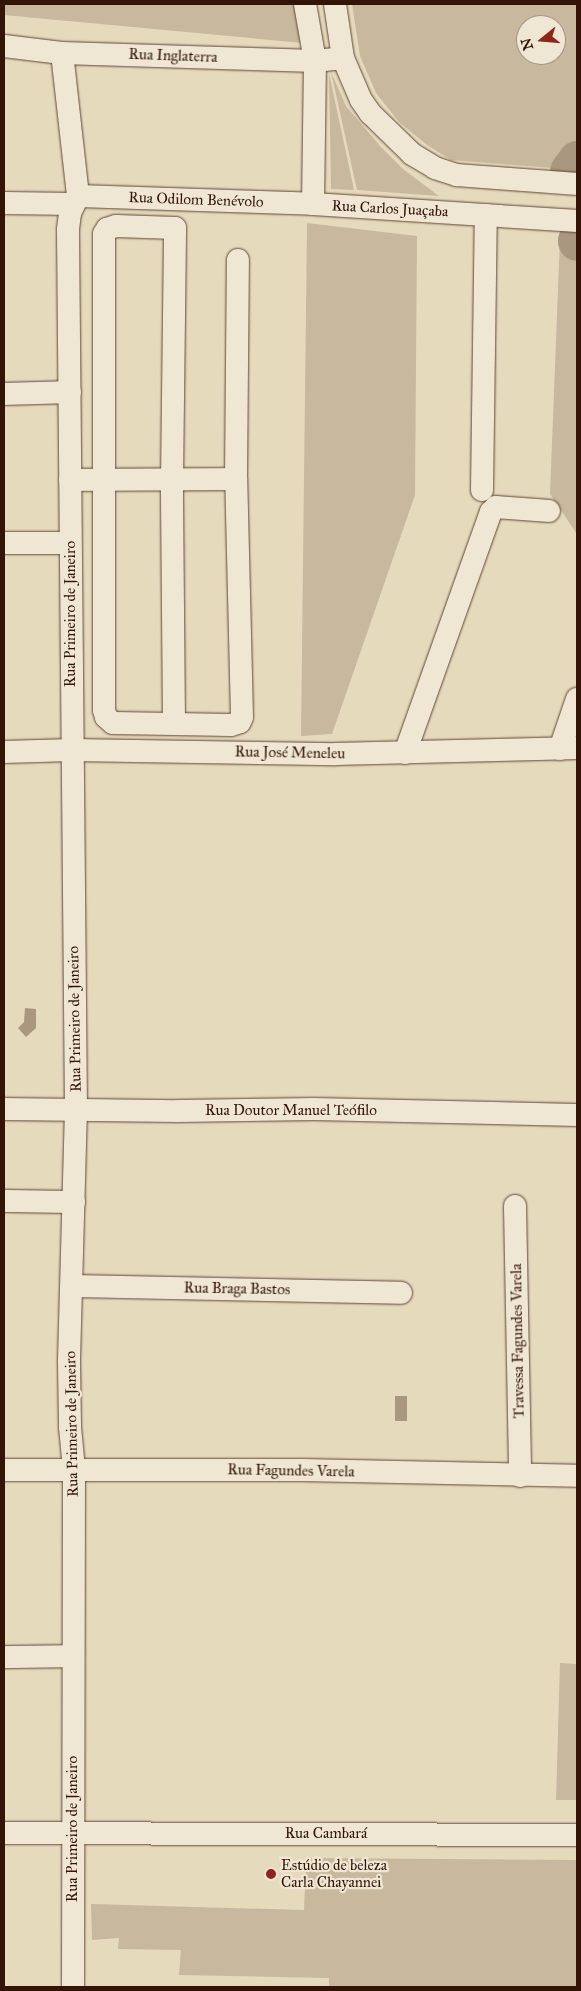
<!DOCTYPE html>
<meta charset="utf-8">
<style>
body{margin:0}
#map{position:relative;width:581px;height:1991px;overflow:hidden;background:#e6dabd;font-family:"IM FELL Great Primer",serif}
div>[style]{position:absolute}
.green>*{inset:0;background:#c8b89e}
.water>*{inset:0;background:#a9977f;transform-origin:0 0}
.river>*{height:39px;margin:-19.5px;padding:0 19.5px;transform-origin:19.5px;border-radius:19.5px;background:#a9977f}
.roads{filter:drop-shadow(0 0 1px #604634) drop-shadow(0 0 1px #604634)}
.minor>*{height:22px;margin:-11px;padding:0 11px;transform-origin:11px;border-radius:11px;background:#efe7d4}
.dots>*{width:14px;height:14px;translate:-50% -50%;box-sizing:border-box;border:2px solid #efe7d4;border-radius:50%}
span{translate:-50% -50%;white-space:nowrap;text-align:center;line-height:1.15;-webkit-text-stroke:4.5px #efe7d4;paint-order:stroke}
.street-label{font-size:15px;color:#331407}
.poi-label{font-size:15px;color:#331407}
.left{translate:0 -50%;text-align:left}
.frame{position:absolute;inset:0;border:5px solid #331407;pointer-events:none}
.north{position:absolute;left:516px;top:15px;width:50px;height:50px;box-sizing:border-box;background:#efe7d4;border:1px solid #a49382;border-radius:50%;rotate:253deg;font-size:14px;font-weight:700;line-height:20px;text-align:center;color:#331407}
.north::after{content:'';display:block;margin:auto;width:18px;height:22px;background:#8f2418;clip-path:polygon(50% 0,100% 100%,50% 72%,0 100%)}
</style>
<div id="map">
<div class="green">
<div style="clip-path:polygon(4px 4px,297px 4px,303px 43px,4px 15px)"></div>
<div style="clip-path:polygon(evenodd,352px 4px,577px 4px,577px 170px,451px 160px,427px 145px,399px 122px,376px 93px,360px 56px,352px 4px,526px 25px,556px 25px,556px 55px,526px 55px,526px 25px)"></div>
<div style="clip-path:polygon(331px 72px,346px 106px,381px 147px,403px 169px,439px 196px,357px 190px)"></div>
<div style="clip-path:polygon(329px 73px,354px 190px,331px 189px)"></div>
<div style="clip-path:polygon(307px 223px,417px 236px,415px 495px,332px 734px,301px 736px)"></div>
<div style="clip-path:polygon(560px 238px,577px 239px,577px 534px,550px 494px)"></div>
<div style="clip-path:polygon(560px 1663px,577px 1664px,577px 1800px,556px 1800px)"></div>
<div style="clip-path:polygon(306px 1858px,577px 1860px,577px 1987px,329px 1987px,329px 1978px,179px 1975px,181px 1950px,118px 1949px,119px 1938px,92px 1940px,91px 1904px,304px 1910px)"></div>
</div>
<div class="water">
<div style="clip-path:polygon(25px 1008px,36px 1009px,36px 1028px,26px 1037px,18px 1028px,24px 1022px)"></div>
<div style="left:395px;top:1396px;width:12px;height:25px"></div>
</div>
<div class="river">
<div style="left:569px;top:171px;width:14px;rotate:-54deg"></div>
<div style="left:577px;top:240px;width:1px;rotate:90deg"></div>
</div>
<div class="roads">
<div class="minor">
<div style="left:305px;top:4px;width:58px;rotate:80deg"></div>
<div style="left:315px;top:61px;width:143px;rotate:90.8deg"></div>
<div style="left:335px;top:4px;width:55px;rotate:81.6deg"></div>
<div style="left:343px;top:58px;width:46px;rotate:66.8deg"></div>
<div style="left:361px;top:100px;width:16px;rotate:55deg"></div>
<div style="left:370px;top:113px;width:59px;rotate:44.3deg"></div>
<div style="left:412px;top:154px;width:27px;rotate:31deg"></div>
<div style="left:435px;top:168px;width:23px;rotate:18deg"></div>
<div style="left:457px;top:175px;width:120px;rotate:4.3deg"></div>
<div style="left:4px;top:46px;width:58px;rotate:6.9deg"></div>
<div style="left:62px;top:53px;width:253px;rotate:1.8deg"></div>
<div style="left:315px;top:61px;width:28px;rotate:-6deg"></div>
<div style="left:62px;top:53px;width:144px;rotate:83.6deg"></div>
<div style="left:78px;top:196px;width:19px;rotate:115deg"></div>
<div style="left:70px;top:213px;width:17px;rotate:97deg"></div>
<div style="left:68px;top:230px;width:879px;rotate:89.48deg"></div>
<div style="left:76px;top:1109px;width:253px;rotate:91.6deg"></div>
<div style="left:69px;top:1362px;width:65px;rotate:89.1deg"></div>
<div style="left:70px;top:1427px;width:42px;rotate:84.6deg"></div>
<div style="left:74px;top:1469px;width:518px;rotate:90.11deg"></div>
<div style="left:78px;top:196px;width:235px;rotate:1.9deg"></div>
<div style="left:313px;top:204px;width:265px;rotate:3.7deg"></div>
<div style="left:4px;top:203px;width:70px;rotate:0.8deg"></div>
<div style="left:4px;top:394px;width:66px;rotate:-1.7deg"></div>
<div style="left:70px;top:480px;width:166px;rotate:-0.3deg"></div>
<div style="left:482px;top:490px;width:275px;rotate:-89.2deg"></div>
<div style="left:4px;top:543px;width:66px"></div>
<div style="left:174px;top:724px;width:244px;rotate:-90.5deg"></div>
<div style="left:172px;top:480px;width:252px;rotate:-89.3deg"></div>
<div style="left:175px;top:228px;width:59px;rotate:-178.1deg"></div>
<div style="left:116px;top:226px;width:9px;rotate:162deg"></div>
<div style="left:107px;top:229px;width:6px;rotate:121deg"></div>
<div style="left:104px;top:234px;width:476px;rotate:90deg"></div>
<div style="left:104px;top:710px;width:7px;rotate:74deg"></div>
<div style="left:106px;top:717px;width:9px;rotate:41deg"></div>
<div style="left:113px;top:723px;width:61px;rotate:0.9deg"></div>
<div style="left:174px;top:724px;width:57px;rotate:1deg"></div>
<div style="left:231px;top:725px;width:9px;rotate:-18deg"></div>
<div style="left:240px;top:722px;width:5px;rotate:-68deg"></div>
<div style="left:242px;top:717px;width:238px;rotate:-91.4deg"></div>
<div style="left:236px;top:479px;width:219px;rotate:-89.5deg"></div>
<div style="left:560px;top:749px;width:53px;rotate:-71.2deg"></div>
<div style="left:4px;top:752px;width:68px;rotate:-1.7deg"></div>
<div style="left:72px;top:750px;width:264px;rotate:0.9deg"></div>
<div style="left:336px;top:754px;width:241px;rotate:-1.4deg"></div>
<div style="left:405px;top:753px;width:256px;rotate:-70.4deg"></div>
<div style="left:491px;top:512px;width:7px;rotate:-45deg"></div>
<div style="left:496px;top:507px;width:53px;rotate:4.3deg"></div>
<div style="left:4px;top:1109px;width:174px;rotate:0.7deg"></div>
<div style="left:178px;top:1111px;width:136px;rotate:-0.8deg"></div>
<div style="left:314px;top:1109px;width:263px;rotate:1.3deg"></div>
<div style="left:4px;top:1201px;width:70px;rotate:0.8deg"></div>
<div style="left:515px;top:1206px;width:270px;rotate:88.9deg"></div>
<div style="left:73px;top:1286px;width:328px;rotate:1.2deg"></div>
<div style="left:4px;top:1470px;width:298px"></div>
<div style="left:302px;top:1470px;width:275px;rotate:1.2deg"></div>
<div style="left:4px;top:1657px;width:68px;rotate:-0.8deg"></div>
<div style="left:4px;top:1833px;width:573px;rotate:0.2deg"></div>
</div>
</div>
<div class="dots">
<div style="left:271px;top:1874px;background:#8f2418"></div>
</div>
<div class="street-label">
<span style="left:173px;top:56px;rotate:2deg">Rua Inglaterra</span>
<span style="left:196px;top:200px;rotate:2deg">Rua Odilom Benévolo</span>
<span style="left:390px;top:209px;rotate:3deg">Rua Carlos Juaçaba</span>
<span style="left:71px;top:614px;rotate:-90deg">Rua Primeiro de Janeiro</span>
<span style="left:290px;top:753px;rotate:1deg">Rua José Meneleu</span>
<span style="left:75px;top:1019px;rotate:-91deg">Rua Primeiro de Janeiro</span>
<span style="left:291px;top:1111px">Rua Doutor Manuel Teófilo</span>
<span style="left:237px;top:1289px;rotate:1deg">Rua Braga Bastos</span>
<span style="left:518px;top:1341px;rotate:-91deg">Travessa Fagundes Varela</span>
<span style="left:72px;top:1424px;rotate:-91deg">Rua Primeiro de Janeiro</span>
<span style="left:291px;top:1471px;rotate:1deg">Rua Fagundes Varela</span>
<span style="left:73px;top:1829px;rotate:-90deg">Rua Primeiro de Janeiro</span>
<span style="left:326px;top:1834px">Rua Cambará</span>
</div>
<div class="poi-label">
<span class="left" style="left:281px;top:1874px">Estúdio de beleza<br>Carla Chayannei</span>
</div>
<div class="frame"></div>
<div class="north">N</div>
</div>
